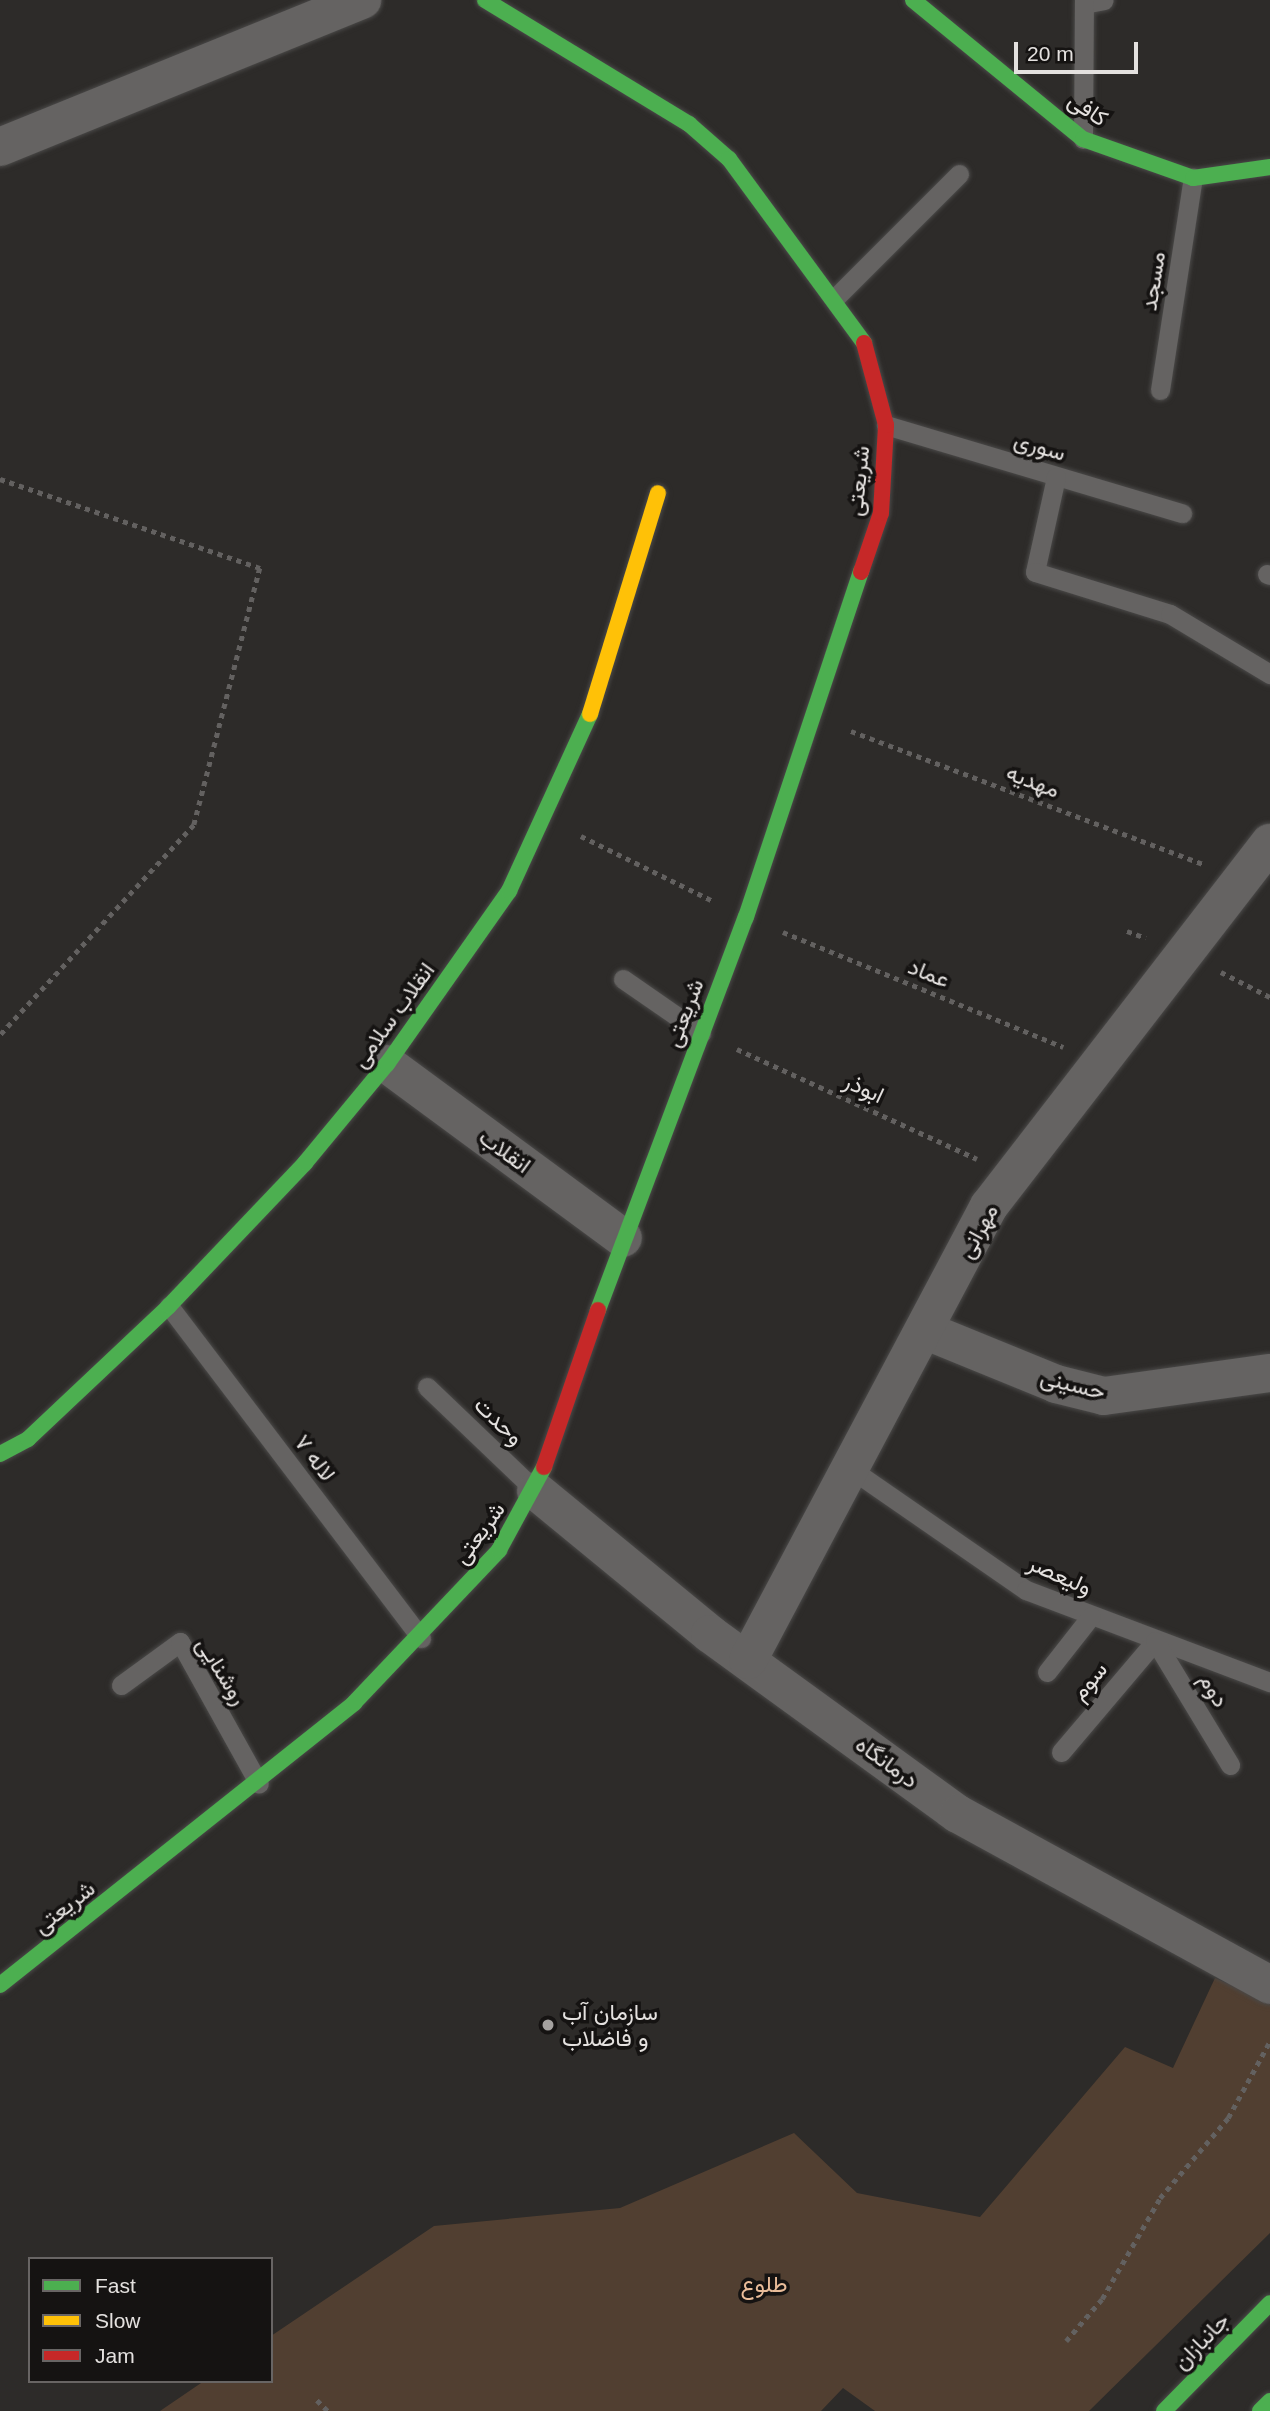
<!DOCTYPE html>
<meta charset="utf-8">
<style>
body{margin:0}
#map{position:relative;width:1270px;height:2411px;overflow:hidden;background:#2d2b29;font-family:Helvetica,Vazirmatn,sans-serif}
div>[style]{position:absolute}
.green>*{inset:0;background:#513f31}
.path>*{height:4.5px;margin-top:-2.25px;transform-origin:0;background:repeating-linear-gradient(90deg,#636160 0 5px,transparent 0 10px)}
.roads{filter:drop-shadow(0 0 2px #4a4948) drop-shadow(0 0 2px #4a4948)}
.lane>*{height:19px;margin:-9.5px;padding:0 9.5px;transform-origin:9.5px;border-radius:9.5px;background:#656362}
.street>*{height:38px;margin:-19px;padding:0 19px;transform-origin:19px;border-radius:19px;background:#656362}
.fast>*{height:16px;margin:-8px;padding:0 8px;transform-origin:8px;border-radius:8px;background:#4caf50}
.slow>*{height:16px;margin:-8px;padding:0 8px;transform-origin:8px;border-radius:8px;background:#ffc107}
.jam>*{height:16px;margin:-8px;padding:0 8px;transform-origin:8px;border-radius:8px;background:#c62828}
.dots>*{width:19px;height:19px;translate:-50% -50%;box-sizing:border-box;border:4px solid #151312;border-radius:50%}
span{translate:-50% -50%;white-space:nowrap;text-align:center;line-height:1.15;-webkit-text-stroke:7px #151312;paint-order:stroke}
.street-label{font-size:23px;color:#e4e1df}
.poi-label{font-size:23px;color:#e4e1df}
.left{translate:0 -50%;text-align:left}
.park-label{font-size:23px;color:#e9bc99}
.legend{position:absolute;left:28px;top:2257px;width:245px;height:126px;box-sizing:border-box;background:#151312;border:2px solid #686564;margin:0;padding:9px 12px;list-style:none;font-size:21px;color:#e4e1df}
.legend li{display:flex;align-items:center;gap:14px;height:35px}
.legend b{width:35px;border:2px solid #686564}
.scale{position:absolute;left:1014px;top:42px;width:124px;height:32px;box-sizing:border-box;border:4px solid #e4e1df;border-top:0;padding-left:9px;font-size:21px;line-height:24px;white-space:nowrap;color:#e4e1df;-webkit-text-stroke:5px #151312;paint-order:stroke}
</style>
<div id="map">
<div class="green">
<div style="clip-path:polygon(1215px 1978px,1270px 2002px,1270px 2233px,1089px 2411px,875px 2411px,843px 2388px,821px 2411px,160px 2411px,204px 2381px,271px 2381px,271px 2336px,434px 2226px,620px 2208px,794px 2133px,857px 2193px,980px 2217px,1125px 2047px,1173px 2068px)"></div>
</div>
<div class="path">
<div style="left:0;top:479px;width:275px;rotate:18.9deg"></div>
<div style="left:260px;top:568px;width:265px;rotate:104.4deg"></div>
<div style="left:194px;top:825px;width:286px;rotate:132.7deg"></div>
<div style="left:851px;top:731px;width:376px;rotate:20.7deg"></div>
<div style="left:581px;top:836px;width:145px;rotate:26.2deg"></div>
<div style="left:1127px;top:931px;width:20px;rotate:20deg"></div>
<div style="left:783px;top:932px;width:303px;rotate:22.3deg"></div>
<div style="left:1221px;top:972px;width:55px;rotate:27deg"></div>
<div style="left:737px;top:1049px;width:264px;rotate:24.6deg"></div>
<div style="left:1066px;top:2341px;width:55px;rotate:-49.4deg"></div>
<div style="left:1102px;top:2299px;width:116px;rotate:-60.1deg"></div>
<div style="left:1160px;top:2198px;width:105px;rotate:-49.6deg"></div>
<div style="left:1228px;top:2118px;width:88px;rotate:-61.4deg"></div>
<div style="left:317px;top:2400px;width:16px;rotate:45deg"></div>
</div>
<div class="roads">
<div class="lane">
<div style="left:1084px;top:4px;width:20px;rotate:-11deg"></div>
<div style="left:1083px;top:139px;width:139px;rotate:-89.6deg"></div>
<div style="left:836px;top:297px;width:174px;rotate:-45deg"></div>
<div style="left:1160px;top:390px;width:215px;rotate:-81.2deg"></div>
<div style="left:886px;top:425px;width:309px;rotate:16.6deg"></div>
<div style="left:1056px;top:477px;width:97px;rotate:102.5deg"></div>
<div style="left:1035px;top:572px;width:141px;rotate:17.3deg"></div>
<div style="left:1170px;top:614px;width:117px;rotate:31deg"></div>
<div style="left:1267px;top:574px;width:3px;rotate:18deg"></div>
<div style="left:623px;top:979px;width:95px;rotate:34.7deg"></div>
<div style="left:169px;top:1306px;width:417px;rotate:52.8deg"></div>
<div style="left:427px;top:1387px;width:151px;rotate:43.7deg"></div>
<div style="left:851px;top:1469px;width:213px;rotate:34.7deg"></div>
<div style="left:1026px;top:1590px;width:261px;rotate:20.7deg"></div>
<div style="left:1047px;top:1672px;width:71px;rotate:-51.8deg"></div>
<div style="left:121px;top:1685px;width:73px;rotate:-36.1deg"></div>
<div style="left:180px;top:1642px;width:162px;rotate:60.9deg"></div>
<div style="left:1061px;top:1752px;width:145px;rotate:-49.7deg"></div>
<div style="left:1155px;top:1641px;width:145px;rotate:58.8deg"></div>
</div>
<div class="street">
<div style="left:0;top:147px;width:391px;rotate:-22.1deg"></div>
<div style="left:387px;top:1064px;width:293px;rotate:36.4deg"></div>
<div style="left:924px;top:1330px;width:143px;rotate:22.2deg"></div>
<div style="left:1056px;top:1384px;width:49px;rotate:14deg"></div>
<div style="left:1104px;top:1396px;width:168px;rotate:-7.9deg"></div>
<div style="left:536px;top:1491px;width:225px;rotate:39.4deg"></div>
<div style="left:710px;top:1634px;width:306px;rotate:36deg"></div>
<div style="left:958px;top:1814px;width:356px;rotate:28.7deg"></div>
<div style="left:748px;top:1660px;width:514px;rotate:-62.04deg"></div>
<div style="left:989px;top:1206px;width:459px;rotate:-52.3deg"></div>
</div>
<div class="fast">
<div style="left:485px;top:0;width:239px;rotate:31.3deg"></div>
<div style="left:689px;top:124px;width:53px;rotate:41.2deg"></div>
<div style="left:729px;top:159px;width:228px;rotate:53.7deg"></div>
<div style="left:913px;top:0;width:220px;rotate:39.3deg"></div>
<div style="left:1083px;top:139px;width:117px;rotate:19.5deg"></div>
<div style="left:1193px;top:178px;width:78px;rotate:-8.1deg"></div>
<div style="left:598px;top:1310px;width:420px;rotate:-69.4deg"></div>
<div style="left:746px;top:917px;width:364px;rotate:-71.6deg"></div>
<div style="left:0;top:1454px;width:32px;rotate:-28deg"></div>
<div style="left:28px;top:1439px;width:194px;rotate:-43.3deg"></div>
<div style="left:169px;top:1306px;width:197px;rotate:-46.4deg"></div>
<div style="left:305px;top:1163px;width:129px;rotate:-50.4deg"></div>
<div style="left:387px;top:1064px;width:212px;rotate:-54.8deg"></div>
<div style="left:509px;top:891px;width:195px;rotate:-65.4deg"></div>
<div style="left:0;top:1985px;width:453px;rotate:-38.5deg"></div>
<div style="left:354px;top:1703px;width:211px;rotate:-46.5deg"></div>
<div style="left:499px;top:1550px;width:94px;rotate:-61.5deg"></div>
<div style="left:1164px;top:2411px;width:151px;rotate:-45.5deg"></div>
<div style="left:1260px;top:2411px;width:14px;rotate:-45deg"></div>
</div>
<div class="slow">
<div style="left:590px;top:714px;width:231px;rotate:-72.9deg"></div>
</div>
<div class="jam">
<div style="left:861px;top:572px;width:62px;rotate:-71.3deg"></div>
<div style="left:881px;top:513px;width:88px;rotate:-86.7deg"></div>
<div style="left:886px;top:425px;width:85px;rotate:-105deg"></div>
<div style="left:544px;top:1467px;width:166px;rotate:-71deg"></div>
</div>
</div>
<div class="dots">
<div style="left:548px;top:2025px;background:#a4a19f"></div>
</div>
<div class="street-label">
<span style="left:1088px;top:109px;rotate:34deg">کافی</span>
<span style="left:1153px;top:281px;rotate:-81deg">مسجد</span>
<span style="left:1040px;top:446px;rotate:17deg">سوری</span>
<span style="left:858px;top:481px;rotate:-84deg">شریعتی</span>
<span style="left:1033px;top:781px;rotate:21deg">مهدیه</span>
<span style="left:929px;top:973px;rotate:22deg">عماد</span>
<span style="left:684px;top:1013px;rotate:-69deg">شریعتی</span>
<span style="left:393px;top:1015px;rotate:-54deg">انقلاب سلامی</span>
<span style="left:864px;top:1088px;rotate:25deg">ابوذر</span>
<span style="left:505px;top:1151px;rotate:36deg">انقلاب</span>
<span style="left:978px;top:1231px;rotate:-61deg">مهرانی</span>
<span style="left:1073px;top:1384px;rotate:14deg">حسینی</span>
<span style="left:499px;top:1421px;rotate:44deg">وحدت</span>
<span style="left:315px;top:1458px;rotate:53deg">لاله ۷</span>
<span style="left:479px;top:1533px;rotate:-54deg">شریعتی</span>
<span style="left:1060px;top:1575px;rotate:24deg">ولیعصر</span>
<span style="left:222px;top:1671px;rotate:58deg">روشنایی</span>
<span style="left:1089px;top:1681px;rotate:-50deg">سوم</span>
<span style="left:1214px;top:1690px;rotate:59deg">دوم</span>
<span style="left:887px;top:1762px;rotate:36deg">درمانگاه</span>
<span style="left:64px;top:1907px;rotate:-38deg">شریعتی</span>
<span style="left:1201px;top:2341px;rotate:-46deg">جانبازان</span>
</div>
<div class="poi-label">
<span class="left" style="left:562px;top:2025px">سازمان آب<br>و فاضلاب</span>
</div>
<div class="park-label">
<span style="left:764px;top:2284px">طلوع</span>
</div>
<ul class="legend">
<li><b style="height:9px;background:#4caf50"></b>Fast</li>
<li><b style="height:9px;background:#ffc107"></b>Slow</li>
<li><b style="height:9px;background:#c62828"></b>Jam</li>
</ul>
<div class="scale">20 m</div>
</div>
